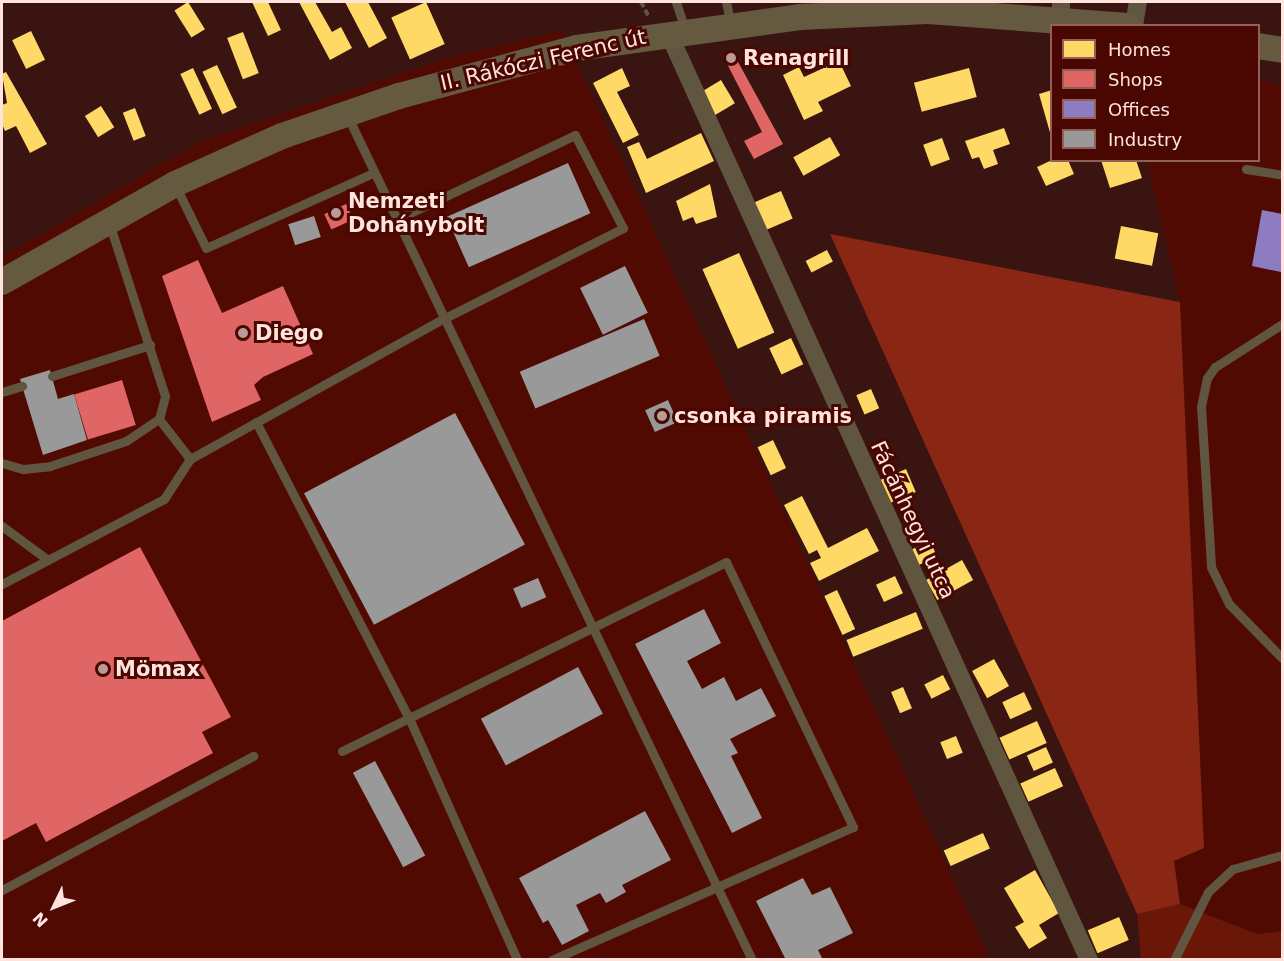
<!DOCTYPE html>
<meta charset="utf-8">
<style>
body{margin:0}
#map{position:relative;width:1284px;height:961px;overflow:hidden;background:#391411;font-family:"DejaVu Sans",sans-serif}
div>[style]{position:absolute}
.built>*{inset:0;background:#510a02}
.green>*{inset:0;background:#6a1707}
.forest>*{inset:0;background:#892714}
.homes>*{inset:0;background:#ffd966;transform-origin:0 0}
.shops>*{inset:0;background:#e06666;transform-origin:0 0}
.offices>*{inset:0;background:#8e7cc3}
.industry>*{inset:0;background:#999;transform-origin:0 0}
.path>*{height:4px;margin-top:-2px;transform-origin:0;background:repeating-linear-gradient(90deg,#615244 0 6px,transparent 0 9px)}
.lane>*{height:9px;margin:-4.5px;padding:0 4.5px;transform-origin:4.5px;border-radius:4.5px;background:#60553e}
.street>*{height:18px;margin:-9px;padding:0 9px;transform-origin:9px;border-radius:9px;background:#60553e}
.secondary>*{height:26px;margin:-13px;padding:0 13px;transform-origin:13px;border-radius:13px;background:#655940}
.dots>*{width:16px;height:16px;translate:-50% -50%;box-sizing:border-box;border:3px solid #4a0600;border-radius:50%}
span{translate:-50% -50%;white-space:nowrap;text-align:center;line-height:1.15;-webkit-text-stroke:6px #4a0600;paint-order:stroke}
.poi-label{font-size:21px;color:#ffe4de;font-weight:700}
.left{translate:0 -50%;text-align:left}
.street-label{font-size:21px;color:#ffe4de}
.frame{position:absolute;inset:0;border:3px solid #ffe4de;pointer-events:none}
.legend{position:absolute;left:1050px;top:24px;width:210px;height:138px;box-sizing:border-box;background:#4a0600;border:2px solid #925f59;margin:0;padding:8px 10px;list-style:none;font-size:18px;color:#ffe4de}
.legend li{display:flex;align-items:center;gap:12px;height:30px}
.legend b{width:30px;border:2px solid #925f59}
.north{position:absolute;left:24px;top:877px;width:60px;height:60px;-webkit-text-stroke:4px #4a0600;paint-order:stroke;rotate:227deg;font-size:16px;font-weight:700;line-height:24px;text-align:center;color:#ffe4de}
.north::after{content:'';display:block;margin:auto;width:21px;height:27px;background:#ffe4de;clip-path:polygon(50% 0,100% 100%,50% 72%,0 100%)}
</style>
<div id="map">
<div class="built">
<div style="clip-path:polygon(562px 30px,990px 959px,2px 959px,2px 257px,199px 142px,443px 59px)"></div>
<div style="clip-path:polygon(1259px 80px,1282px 85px,1282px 931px,1257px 934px,1180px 904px,1174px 861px,1204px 848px,1180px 302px,1147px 161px,1258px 160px)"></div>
</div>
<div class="green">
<div style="clip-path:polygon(1180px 904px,1257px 934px,1282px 931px,1282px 959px,1141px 959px,1137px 914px)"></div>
</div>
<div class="forest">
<div style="clip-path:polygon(830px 234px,1180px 302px,1204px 848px,1174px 861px,1180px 904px,1137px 914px)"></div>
</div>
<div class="homes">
<div style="left:188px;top:2px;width:32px;height:16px;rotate:58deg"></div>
<div style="clip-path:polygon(252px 2px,268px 2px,281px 30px,268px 36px)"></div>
<div style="clip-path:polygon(299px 2px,315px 2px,332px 32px,341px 27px,352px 48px,330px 60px)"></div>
<div style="clip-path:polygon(345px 2px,368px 2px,387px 38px,369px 48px)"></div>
<div style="left:426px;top:2px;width:46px;height:38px;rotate:66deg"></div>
<div style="left:31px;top:31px;width:32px;height:21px;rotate:64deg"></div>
<div style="left:243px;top:32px;width:44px;height:17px;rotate:69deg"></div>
<div style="clip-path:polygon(839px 61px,851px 86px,818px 102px,823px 111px,804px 120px,783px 75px,799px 67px,804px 77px)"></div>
<div style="left:217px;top:65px;width:47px;height:16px;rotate:65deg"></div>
<div style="left:193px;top:68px;width:45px;height:14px;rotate:65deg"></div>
<div style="clip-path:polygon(622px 68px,630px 86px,617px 92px,639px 135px,623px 143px,593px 83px)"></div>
<div style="left:969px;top:68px;width:30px;height:57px;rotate:75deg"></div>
<div style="clip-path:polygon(6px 72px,47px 144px,30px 153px,16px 126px,5px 131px,2px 124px,2px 105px,7px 103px,2px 74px)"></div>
<div style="left:721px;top:80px;width:27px;height:26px;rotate:59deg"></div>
<div style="clip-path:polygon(1052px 90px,1052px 136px,1051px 136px,1039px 94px)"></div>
<div style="left:101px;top:106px;width:25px;height:19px;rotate:58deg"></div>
<div style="left:135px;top:108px;width:30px;height:13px;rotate:69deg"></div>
<div style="clip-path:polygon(1004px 128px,1010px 144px,993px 150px,998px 164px,984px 169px,979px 157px,972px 159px,965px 141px)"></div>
<div style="clip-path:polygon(701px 133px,714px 161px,646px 193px,627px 147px,639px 142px,647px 159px)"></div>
<div style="left:830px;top:137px;width:21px;height:42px;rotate:61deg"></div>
<div style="left:942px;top:138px;width:23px;height:20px;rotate:70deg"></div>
<div style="clip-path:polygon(1052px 160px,1068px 160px,1074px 174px,1046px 186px,1037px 167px)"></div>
<div style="clip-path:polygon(1101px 160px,1136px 160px,1142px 178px,1110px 188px)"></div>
<div style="clip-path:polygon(710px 184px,717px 217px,696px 224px,693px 217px,683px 221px,676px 201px)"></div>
<div style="left:781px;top:191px;width:30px;height:35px;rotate:67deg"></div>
<div style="left:1121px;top:226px;width:38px;height:33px;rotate:11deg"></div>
<div style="left:827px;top:250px;width:13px;height:24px;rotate:63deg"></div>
<div style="left:739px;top:253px;width:87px;height:40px;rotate:66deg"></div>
<div style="left:791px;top:338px;width:29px;height:24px;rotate:65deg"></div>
<div style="left:871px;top:389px;width:21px;height:16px;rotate:67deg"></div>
<div style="left:773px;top:440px;width:31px;height:17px;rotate:65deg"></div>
<div style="left:906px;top:469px;width:25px;height:30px;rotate:67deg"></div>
<div style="clip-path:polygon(802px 496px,828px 548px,867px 528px,879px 551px,819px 581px,810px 563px,821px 558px,817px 550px,809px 554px,784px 505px)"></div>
<div style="left:930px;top:541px;width:17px;height:22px;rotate:65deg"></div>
<div style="left:962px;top:560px;width:23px;height:41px;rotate:61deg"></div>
<div style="left:895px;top:576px;width:19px;height:21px;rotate:65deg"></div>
<div style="left:837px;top:590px;width:43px;height:14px;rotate:65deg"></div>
<div style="left:916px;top:612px;width:18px;height:75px;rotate:68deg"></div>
<div style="left:994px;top:659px;width:31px;height:25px;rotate:61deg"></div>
<div style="left:943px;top:675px;width:16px;height:21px;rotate:63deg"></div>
<div style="left:903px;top:687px;width:23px;height:13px;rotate:67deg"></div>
<div style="left:1024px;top:692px;width:19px;height:24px;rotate:65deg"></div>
<div style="left:1037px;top:721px;width:24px;height:41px;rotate:66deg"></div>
<div style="left:956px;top:736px;width:18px;height:17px;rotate:68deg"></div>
<div style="left:1046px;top:747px;width:17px;height:21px;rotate:66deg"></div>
<div style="left:1055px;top:768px;width:20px;height:38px;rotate:66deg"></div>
<div style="left:983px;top:833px;width:17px;height:43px;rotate:66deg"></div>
<div style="clip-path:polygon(1035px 870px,1059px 913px,1039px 925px,1047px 938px,1029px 949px,1015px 927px,1024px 922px,1004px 888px)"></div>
<div style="left:1119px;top:917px;width:25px;height:34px;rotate:67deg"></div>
</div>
<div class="shops">
<div style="clip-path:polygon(732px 51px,783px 144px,754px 159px,744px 141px,762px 132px,723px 56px)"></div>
<div style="left:346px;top:204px;width:17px;height:24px;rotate:65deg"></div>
<div style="clip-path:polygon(198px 260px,222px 313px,283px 286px,313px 354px,263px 377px,254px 385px,261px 400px,212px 422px,162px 276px)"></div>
<div style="left:122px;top:380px;width:47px;height:50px;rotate:73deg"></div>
<div style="clip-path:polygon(140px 547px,231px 717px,202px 732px,213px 753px,46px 842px,36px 823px,2px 841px,2px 621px)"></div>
</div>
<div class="offices">
<div style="clip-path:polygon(1262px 210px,1282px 214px,1281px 272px,1252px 266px)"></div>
</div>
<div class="industry">
<div style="left:568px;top:163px;width:55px;height:133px;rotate:66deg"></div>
<div style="left:314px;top:216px;width:22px;height:27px;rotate:72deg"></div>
<div style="left:625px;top:266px;width:52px;height:50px;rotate:64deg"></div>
<div style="left:644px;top:319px;width:40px;height:135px;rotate:67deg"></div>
<div style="clip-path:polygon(50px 370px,58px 399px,74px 394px,87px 440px,43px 455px,20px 379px)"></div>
<div style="left:668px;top:400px;width:24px;height:25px;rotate:66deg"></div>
<div style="left:455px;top:413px;width:149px;height:171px;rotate:62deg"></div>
<div style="left:538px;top:578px;width:21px;height:27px;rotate:67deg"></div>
<div style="clip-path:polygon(704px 609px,721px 643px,687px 661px,702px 689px,724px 677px,736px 701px,761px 688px,776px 716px,730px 739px,738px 753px,731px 756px,762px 818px,732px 833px,635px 644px)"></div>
<div style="left:578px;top:667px;width:53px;height:110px;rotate:62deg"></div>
<div style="left:375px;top:761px;width:107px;height:25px;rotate:62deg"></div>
<div style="clip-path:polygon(645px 811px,671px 860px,622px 885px,626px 892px,606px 903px,600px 893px,576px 905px,589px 931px,562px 945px,548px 920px,543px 923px,519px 878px)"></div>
<div style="clip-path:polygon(803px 878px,812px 895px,830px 887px,853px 933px,818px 950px,823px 960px,786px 960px,756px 901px)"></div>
</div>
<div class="path">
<div style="left:641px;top:2px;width:17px;rotate:62deg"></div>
</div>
<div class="lane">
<div style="left:676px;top:2px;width:29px;rotate:72deg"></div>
<div style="left:726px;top:2px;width:24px;rotate:78deg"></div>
<div style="left:347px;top:115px;width:937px;rotate:64.39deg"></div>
<div style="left:1246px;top:169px;width:36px;rotate:9deg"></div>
<div style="left:175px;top:185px;width:70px;rotate:63.8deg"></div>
<div style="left:206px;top:248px;width:183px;rotate:-24.2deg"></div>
<div style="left:1282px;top:324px;width:80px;rotate:147.3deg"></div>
<div style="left:1215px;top:367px;width:14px;rotate:126deg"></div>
<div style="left:1207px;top:378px;width:29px;rotate:102deg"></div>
<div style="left:1201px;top:406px;width:161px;rotate:86.4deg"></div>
<div style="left:1211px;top:567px;width:41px;rotate:64.1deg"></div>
<div style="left:1229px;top:604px;width:76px;rotate:45.5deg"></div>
<div style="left:52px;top:376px;width:103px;rotate:-17.6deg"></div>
<div style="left:2px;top:392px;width:21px;rotate:-17deg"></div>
<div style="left:159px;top:419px;width:51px;rotate:52.2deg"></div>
<div style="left:256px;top:422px;width:333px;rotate:62.7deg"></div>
<div style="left:409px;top:718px;width:265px;rotate:65.9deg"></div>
<div style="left:2px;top:463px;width:22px;rotate:16deg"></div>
<div style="left:23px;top:469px;width:27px;rotate:-6deg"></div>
<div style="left:50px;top:466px;width:80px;rotate:-18.2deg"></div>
<div style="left:126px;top:441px;width:40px;rotate:-34deg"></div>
<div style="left:159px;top:419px;width:24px;rotate:-75deg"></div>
<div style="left:165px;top:396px;width:182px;rotate:-107.9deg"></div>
<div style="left:2px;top:526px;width:57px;rotate:36.5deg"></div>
<div style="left:2px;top:584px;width:183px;rotate:-27.7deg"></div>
<div style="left:164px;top:499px;width:48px;rotate:-57deg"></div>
<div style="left:190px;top:459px;width:289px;rotate:-29deg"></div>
<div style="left:443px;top:319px;width:202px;rotate:-26.8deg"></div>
<div style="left:623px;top:228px;width:105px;rotate:-117.3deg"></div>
<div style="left:575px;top:135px;width:199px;rotate:154.7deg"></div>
<div style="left:342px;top:751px;width:428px;rotate:-26.2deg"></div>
<div style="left:726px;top:562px;width:294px;rotate:64.4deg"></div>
<div style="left:853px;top:827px;width:329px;rotate:156.2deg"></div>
<div style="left:2px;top:890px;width:285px;rotate:-28.1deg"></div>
<div style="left:1174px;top:960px;width:76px;rotate:-63.4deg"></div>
<div style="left:1208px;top:892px;width:34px;rotate:-43deg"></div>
<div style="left:1233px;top:869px;width:51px;rotate:-15.9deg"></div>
</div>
<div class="street">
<div style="left:1061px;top:19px;width:17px;rotate:-90deg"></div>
<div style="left:1134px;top:26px;width:24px;rotate:-81deg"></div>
<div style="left:668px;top:32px;width:1019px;rotate:65.6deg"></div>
</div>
<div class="secondary">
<div style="left:1258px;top:46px;width:24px;rotate:9deg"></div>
<div style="left:2px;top:282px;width:199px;rotate:-29.5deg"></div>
<div style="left:175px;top:184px;width:117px;rotate:-24.2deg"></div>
<div style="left:282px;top:136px;width:124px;rotate:-18.9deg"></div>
<div style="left:399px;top:96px;width:184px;rotate:-15.1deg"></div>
<div style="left:577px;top:48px;width:225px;rotate:-7.9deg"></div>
<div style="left:800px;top:17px;width:128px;rotate:-2.7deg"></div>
<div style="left:928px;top:11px;width:200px;rotate:4.3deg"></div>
</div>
<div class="dots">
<div style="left:731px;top:58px;background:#ba9b96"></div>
<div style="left:336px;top:213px;background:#ba9b96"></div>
<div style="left:243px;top:333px;background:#ba9b96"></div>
<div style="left:662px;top:416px;background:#ba9b96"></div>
<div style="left:103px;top:669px;background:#ba9b96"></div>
</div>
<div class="poi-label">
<span class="left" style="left:743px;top:58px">Renagrill</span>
<span class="left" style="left:348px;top:213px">Nemzeti<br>Dohánybolt</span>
<span class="left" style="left:255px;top:333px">Diego</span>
<span class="left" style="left:674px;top:416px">csonka piramis</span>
<span class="left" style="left:115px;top:669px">Mömax</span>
</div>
<div class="street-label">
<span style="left:543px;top:60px;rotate:-13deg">II. Rákóczi Ferenc út</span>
<span style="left:913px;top:520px;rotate:65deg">Fácánhegyi utca</span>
</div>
<div class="frame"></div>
<ul class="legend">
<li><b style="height:16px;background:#ffd966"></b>Homes</li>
<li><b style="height:16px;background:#e06666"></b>Shops</li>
<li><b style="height:16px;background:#8e7cc3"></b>Offices</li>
<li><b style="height:16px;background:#999"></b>Industry</li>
</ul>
<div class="north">N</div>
</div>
